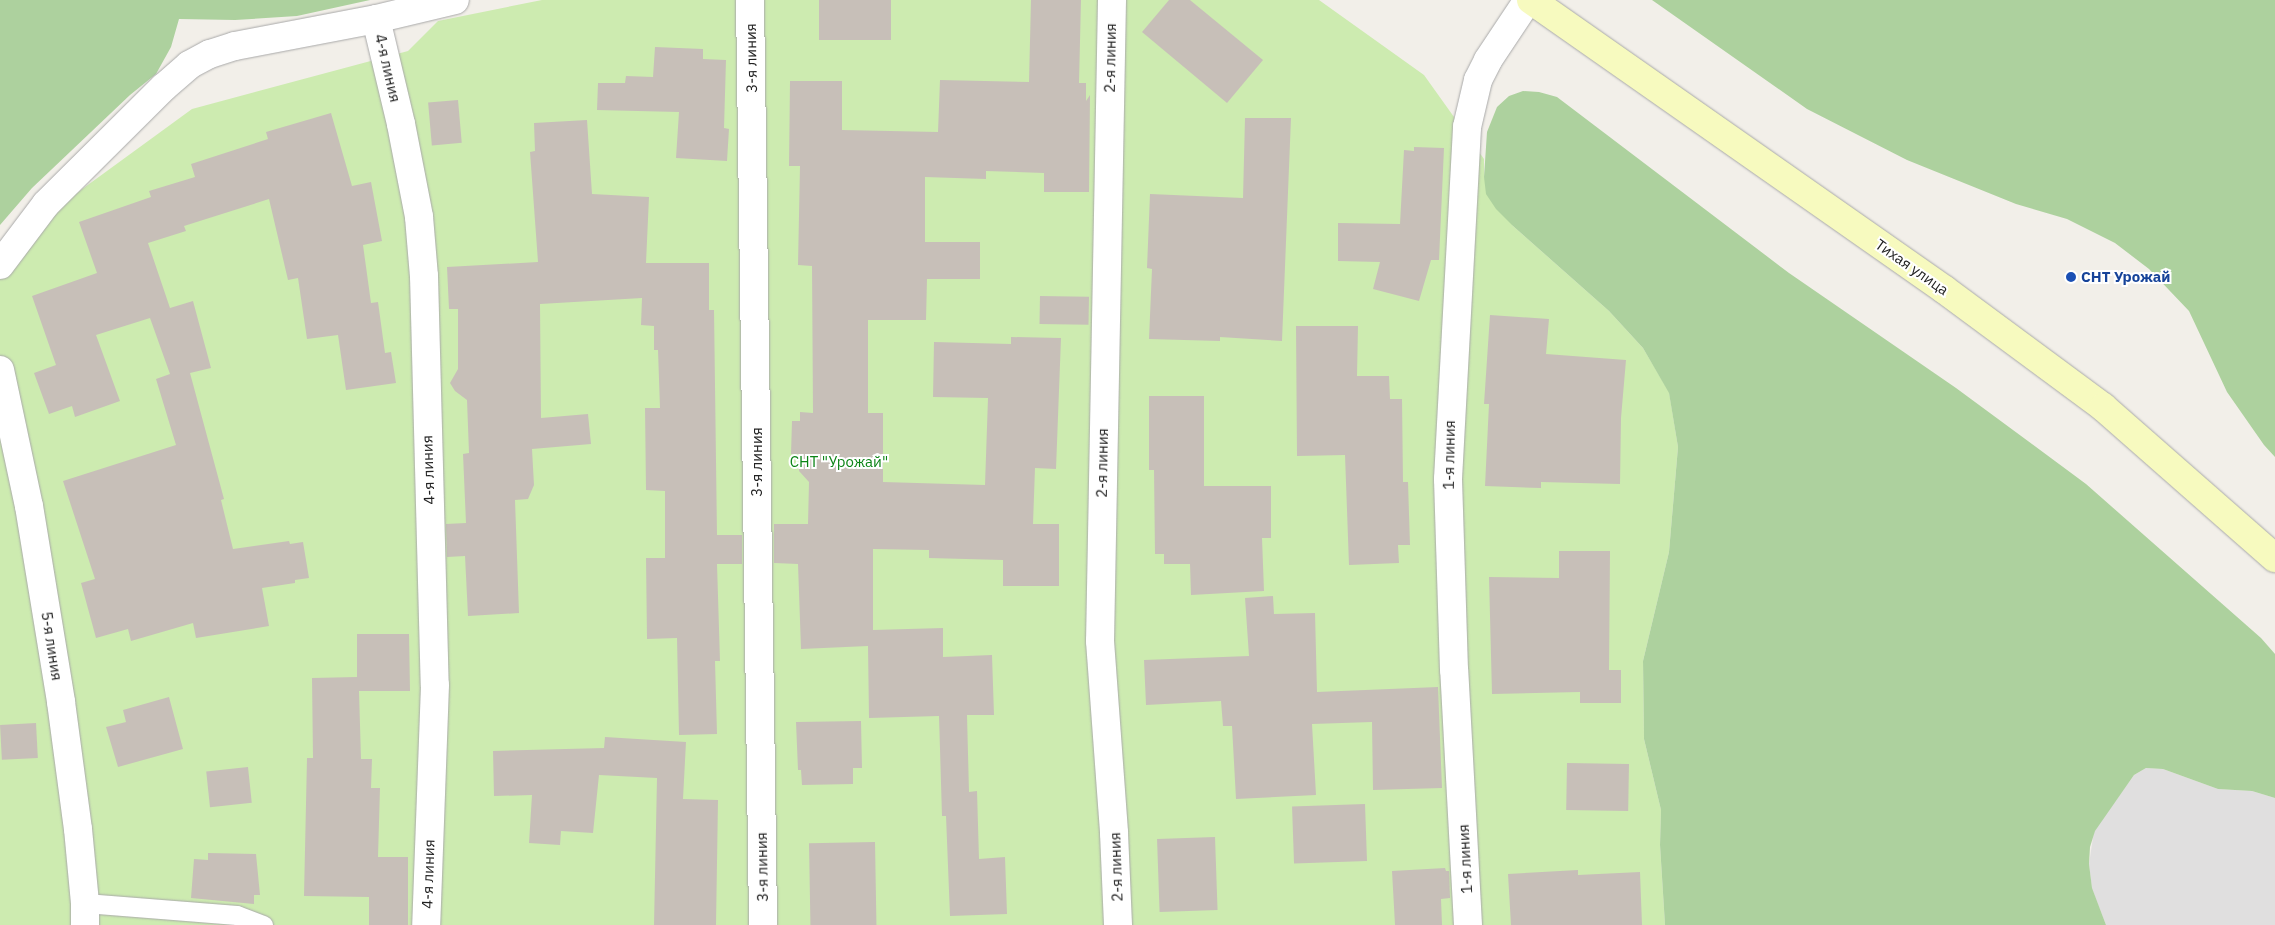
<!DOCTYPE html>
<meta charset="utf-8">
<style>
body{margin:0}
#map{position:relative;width:2275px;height:925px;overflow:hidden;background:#f2efe9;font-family:"IBM Plex Sans",sans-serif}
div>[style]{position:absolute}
.residential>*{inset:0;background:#e0dfdf}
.grass>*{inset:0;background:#cdebb0}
.forest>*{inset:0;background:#add19e}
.building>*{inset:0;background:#c7bfb8;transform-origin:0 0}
.roads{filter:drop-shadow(0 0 1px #a9a9a9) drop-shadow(0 0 1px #a9a9a9)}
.lane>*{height:19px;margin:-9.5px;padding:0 9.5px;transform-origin:9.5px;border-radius:9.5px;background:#fff}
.street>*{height:28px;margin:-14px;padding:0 14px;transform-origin:14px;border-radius:14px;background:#fff}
.secondary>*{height:28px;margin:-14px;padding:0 14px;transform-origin:14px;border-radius:14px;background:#f7fabf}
.dots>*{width:14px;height:14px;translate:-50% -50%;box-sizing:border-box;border:2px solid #fff;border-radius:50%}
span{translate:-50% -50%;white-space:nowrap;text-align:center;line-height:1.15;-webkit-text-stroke:4px #fff;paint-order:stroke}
.street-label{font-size:15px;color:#222}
.transit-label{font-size:15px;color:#164399;font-weight:700}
.left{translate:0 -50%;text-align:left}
.park-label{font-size:15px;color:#0c8416}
</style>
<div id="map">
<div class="residential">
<div style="clip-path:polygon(2146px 768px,2163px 769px,2218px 789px,2252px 791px,2275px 798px,2275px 925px,2106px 925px,2092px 889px,2089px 864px,2094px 831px,2134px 775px)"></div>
</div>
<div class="grass">
<div style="clip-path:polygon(542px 0,1319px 0,1424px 75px,1484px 159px,1484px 177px,1513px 226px,1609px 311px,1643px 348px,1669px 392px,1678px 447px,1669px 552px,1643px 661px,1644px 739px,1661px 810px,1660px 845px,1665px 925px,0 925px,0 249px,192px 109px,408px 51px,438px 21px)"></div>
</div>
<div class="forest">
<div style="clip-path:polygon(0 0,370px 0,297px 16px,235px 20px,179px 19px,171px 47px,156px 74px,130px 95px,32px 188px,0 225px)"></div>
<div style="clip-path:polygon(1652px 0,2275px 0,2275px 457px,2264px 445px,2227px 392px,2189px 311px,2149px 269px,2115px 243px,2067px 219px,2016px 204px,1907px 160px,1807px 109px)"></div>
<div style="clip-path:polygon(1523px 91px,1539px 92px,1557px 97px,1789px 273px,1956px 388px,2086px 484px,2261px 638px,2275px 654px,2275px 798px,2252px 791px,2218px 789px,2163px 769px,2146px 768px,2134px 775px,2095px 831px,2090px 847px,2089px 864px,2092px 888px,2106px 925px,1665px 925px,1660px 845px,1661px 810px,1644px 739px,1643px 661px,1669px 552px,1678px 447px,1669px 393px,1643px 348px,1609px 311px,1513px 226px,1496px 209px,1486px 194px,1484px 177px,1487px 132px,1497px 107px,1509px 96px)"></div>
</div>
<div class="building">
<div style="left:819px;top:0;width:72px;height:40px"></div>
<div style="clip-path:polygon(1031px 0,1081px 0,1079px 83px,1086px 83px,1086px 101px,1090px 95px,1089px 192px,1044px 192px,1044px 173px,986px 171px,986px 179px,925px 177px,925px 242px,980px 242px,980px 279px,927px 279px,926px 320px,868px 320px,868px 413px,883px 413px,883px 482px,985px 485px,988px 398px,933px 397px,934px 342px,1011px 344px,1011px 337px,1061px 338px,1056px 469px,1035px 468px,1033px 524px,1059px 524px,1059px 586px,1003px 586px,1003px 560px,929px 558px,929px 550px,873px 549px,873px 630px,943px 628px,943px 657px,992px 655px,994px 715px,967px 715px,969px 792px,977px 791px,979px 859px,1005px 857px,1007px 914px,950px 916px,946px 816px,942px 816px,939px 716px,869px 718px,868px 646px,801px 649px,798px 564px,774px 563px,774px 524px,808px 524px,809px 482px,799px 471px,799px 454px,791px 454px,792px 421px,800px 421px,800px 412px,813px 413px,812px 266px,798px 265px,800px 166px,789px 166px,790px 81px,842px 81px,842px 130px,938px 132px,940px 80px,1029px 82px)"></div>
<div style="clip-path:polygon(1169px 0,1190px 0,1263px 60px,1227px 103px,1142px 32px)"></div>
<div style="clip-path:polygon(655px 47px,703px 49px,703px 59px,726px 60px,724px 128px,729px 129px,727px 161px,676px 158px,679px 112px,597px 110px,598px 83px,625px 83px,626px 76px,653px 77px)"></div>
<div style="left:458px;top:100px;width:43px;height:30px;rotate:85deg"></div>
<div style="clip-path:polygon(331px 113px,352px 186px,371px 182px,382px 241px,363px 245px,371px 303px,378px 302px,385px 353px,391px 352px,396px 383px,346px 390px,338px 335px,307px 339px,298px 278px,288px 280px,269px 199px,184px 226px,186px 231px,148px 243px,170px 308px,193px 301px,211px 368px,190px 373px,224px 499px,221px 500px,233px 549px,289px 541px,290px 544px,303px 542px,309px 578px,295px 580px,295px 583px,262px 588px,269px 626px,196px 638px,193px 623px,131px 641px,128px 629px,96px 638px,81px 583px,95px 579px,63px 481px,176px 445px,156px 379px,170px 374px,150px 318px,96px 335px,120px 401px,75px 417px,72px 406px,49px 414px,34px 373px,56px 365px,32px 296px,97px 273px,79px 222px,151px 197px,149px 191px,195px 177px,191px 164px,268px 139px,266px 132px)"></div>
<div style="clip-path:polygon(1245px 118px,1291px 118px,1282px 341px,1220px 337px,1220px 341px,1149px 339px,1152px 269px,1147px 268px,1150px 194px,1243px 198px)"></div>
<div style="clip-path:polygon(587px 120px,592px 194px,649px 197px,646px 263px,709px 263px,709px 310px,714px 310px,717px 535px,742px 535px,742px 564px,717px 564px,720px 661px,715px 661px,717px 734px,679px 735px,677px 638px,647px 639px,646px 558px,665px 558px,665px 491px,646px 490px,645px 408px,660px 408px,658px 350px,654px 350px,654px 326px,641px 325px,642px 298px,540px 304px,541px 418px,588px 414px,591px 444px,532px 449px,534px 485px,528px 499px,515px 500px,519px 613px,468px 616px,465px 556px,447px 557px,446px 524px,466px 523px,463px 454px,469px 453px,467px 400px,455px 391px,450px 383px,458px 369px,458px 309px,449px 309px,447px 267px,538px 262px,530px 152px,535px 151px,534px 123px)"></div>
<div style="clip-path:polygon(1414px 147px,1444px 148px,1439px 260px,1431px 260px,1419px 301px,1373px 289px,1380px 262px,1338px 261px,1338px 223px,1400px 224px,1404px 150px,1414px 151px)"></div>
<div style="left:1040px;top:296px;width:49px;height:28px;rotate:1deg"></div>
<div style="clip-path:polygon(1490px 315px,1549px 319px,1546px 354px,1626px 360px,1621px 418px,1620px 484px,1541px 482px,1541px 488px,1485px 486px,1489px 404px,1484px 404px)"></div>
<div style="clip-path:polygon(1296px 326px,1358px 326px,1357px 376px,1389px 376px,1390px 399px,1402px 399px,1403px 482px,1408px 482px,1410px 545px,1398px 545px,1399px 563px,1349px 565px,1345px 455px,1297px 456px)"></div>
<div style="clip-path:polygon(1149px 396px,1204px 396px,1204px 486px,1271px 486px,1271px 538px,1262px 538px,1264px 591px,1191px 595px,1190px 564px,1164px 564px,1164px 554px,1155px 554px,1154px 470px,1149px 470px)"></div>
<div style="clip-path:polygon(1559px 551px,1610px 551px,1609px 670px,1621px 670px,1621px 703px,1580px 703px,1580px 692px,1492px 694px,1489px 577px,1559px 578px)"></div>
<div style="clip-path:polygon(1273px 596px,1274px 614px,1315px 613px,1317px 692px,1438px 687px,1442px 788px,1373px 790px,1372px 722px,1312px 724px,1316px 795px,1236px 799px,1232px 726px,1223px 726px,1221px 701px,1146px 705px,1144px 660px,1249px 656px,1245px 598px)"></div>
<div style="clip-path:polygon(357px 634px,409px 634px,410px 691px,359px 691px,361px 759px,372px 759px,371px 788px,380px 788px,378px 857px,408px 857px,408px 925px,369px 925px,369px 897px,304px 896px,307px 758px,313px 758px,312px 678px,357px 677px)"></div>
<div style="clip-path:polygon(169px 697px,183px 749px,118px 767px,106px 727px,126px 722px,123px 710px)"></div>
<div style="clip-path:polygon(861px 721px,862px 768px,853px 768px,853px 784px,802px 785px,801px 770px,798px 770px,796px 722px)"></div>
<div style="left:36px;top:723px;width:35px;height:36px;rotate:87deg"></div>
<div style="clip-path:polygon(605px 737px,686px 742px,683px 799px,718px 800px,716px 925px,654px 925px,657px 778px,599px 775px,593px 833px,561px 831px,560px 845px,529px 843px,532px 795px,494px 796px,493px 751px,604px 748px)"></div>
<div style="left:1567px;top:763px;width:62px;height:47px;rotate:1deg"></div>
<div style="left:248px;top:767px;width:36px;height:42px;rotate:84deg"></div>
<div style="left:1365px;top:804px;width:57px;height:73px;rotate:88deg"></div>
<div style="left:1215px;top:837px;width:73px;height:58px;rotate:88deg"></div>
<div style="left:875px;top:842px;width:83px;height:66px;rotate:89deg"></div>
<div style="clip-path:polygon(208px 853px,256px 854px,260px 895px,254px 895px,254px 904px,191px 898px,194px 859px,208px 860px)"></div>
<div style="clip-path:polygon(1445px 868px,1446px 871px,1449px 871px,1450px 898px,1441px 899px,1442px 925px,1395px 925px,1392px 871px)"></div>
<div style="clip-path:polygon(1578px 870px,1578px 875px,1640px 872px,1642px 925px,1511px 925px,1508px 874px)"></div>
</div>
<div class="roads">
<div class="lane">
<div style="left:85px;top:903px;width:152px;rotate:4.5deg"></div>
<div style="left:237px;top:915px;width:28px;rotate:21deg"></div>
</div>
<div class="street">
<div style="left:750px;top:0;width:925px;rotate:89.19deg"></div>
<div style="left:1112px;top:0;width:641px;rotate:91.07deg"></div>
<div style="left:1100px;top:641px;width:193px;rotate:85.8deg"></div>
<div style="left:1114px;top:833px;width:92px;rotate:87.5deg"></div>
<div style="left:376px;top:19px;width:108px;rotate:76.6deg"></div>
<div style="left:401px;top:124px;width:95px;rotate:79deg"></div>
<div style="left:419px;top:217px;width:59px;rotate:85.2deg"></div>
<div style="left:424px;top:276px;width:409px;rotate:88.5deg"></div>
<div style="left:435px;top:685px;width:240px;rotate:92.1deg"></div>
<div style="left:0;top:265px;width:76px;rotate:-53deg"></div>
<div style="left:46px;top:204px;width:166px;rotate:-44.8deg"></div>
<div style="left:164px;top:87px;width:33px;rotate:-41deg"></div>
<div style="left:189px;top:65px;width:24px;rotate:-28deg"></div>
<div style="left:210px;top:54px;width:26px;rotate:-18deg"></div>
<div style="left:235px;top:46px;width:144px;rotate:-10.8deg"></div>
<div style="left:376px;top:19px;width:81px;rotate:-13.5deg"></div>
<div style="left:0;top:370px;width:139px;rotate:78deg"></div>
<div style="left:29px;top:506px;width:199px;rotate:80.7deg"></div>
<div style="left:61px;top:702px;width:128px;rotate:82.4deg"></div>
<div style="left:78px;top:829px;width:74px;rotate:84.6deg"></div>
<div style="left:85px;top:903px;width:22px;rotate:90deg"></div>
<div style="left:1468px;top:925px;width:255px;rotate:-93.1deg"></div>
<div style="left:1454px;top:670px;width:191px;rotate:-91.8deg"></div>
<div style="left:1448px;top:479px;width:353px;rotate:-86.9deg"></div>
<div style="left:1467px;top:127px;width:48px;rotate:-76.8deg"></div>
<div style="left:1478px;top:80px;width:22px;rotate:-63deg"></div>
<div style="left:1488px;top:60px;width:72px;rotate:-56.3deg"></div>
</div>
<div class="secondary">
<div style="left:1531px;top:0;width:505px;rotate:35.01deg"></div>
<div style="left:1945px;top:290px;width:197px;rotate:36.5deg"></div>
<div style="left:2103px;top:407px;width:229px;rotate:41.3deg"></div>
</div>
</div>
<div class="dots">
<div style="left:2071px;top:277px;background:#1a4fb4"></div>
</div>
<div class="street-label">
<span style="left:751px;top:58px;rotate:-91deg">3-я линия</span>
<span style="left:1110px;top:58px;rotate:-89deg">2-я линия</span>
<span style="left:388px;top:68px;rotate:77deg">4-я линия</span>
<span style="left:1912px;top:267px;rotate:35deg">Тихая улица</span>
<span style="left:1449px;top:455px;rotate:-89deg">1-я линия</span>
<span style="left:757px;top:462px;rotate:-90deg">3-я линия</span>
<span style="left:1102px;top:463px;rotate:-89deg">2-я линия</span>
<span style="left:428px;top:470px;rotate:-92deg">4-я линия</span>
<span style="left:52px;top:646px;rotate:81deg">5-я линия</span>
<span style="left:1465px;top:859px;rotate:-93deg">1-я линия</span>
<span style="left:762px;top:867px;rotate:-91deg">3-я линия</span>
<span style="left:1116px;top:867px;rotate:-92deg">2-я линия</span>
<span style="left:428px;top:874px;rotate:-88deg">4-я линия</span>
</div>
<div class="transit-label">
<span class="left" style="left:2081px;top:277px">СНТ Урожай</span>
</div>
<div class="park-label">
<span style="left:839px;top:462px">СНТ "Урожай"</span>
</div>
</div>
